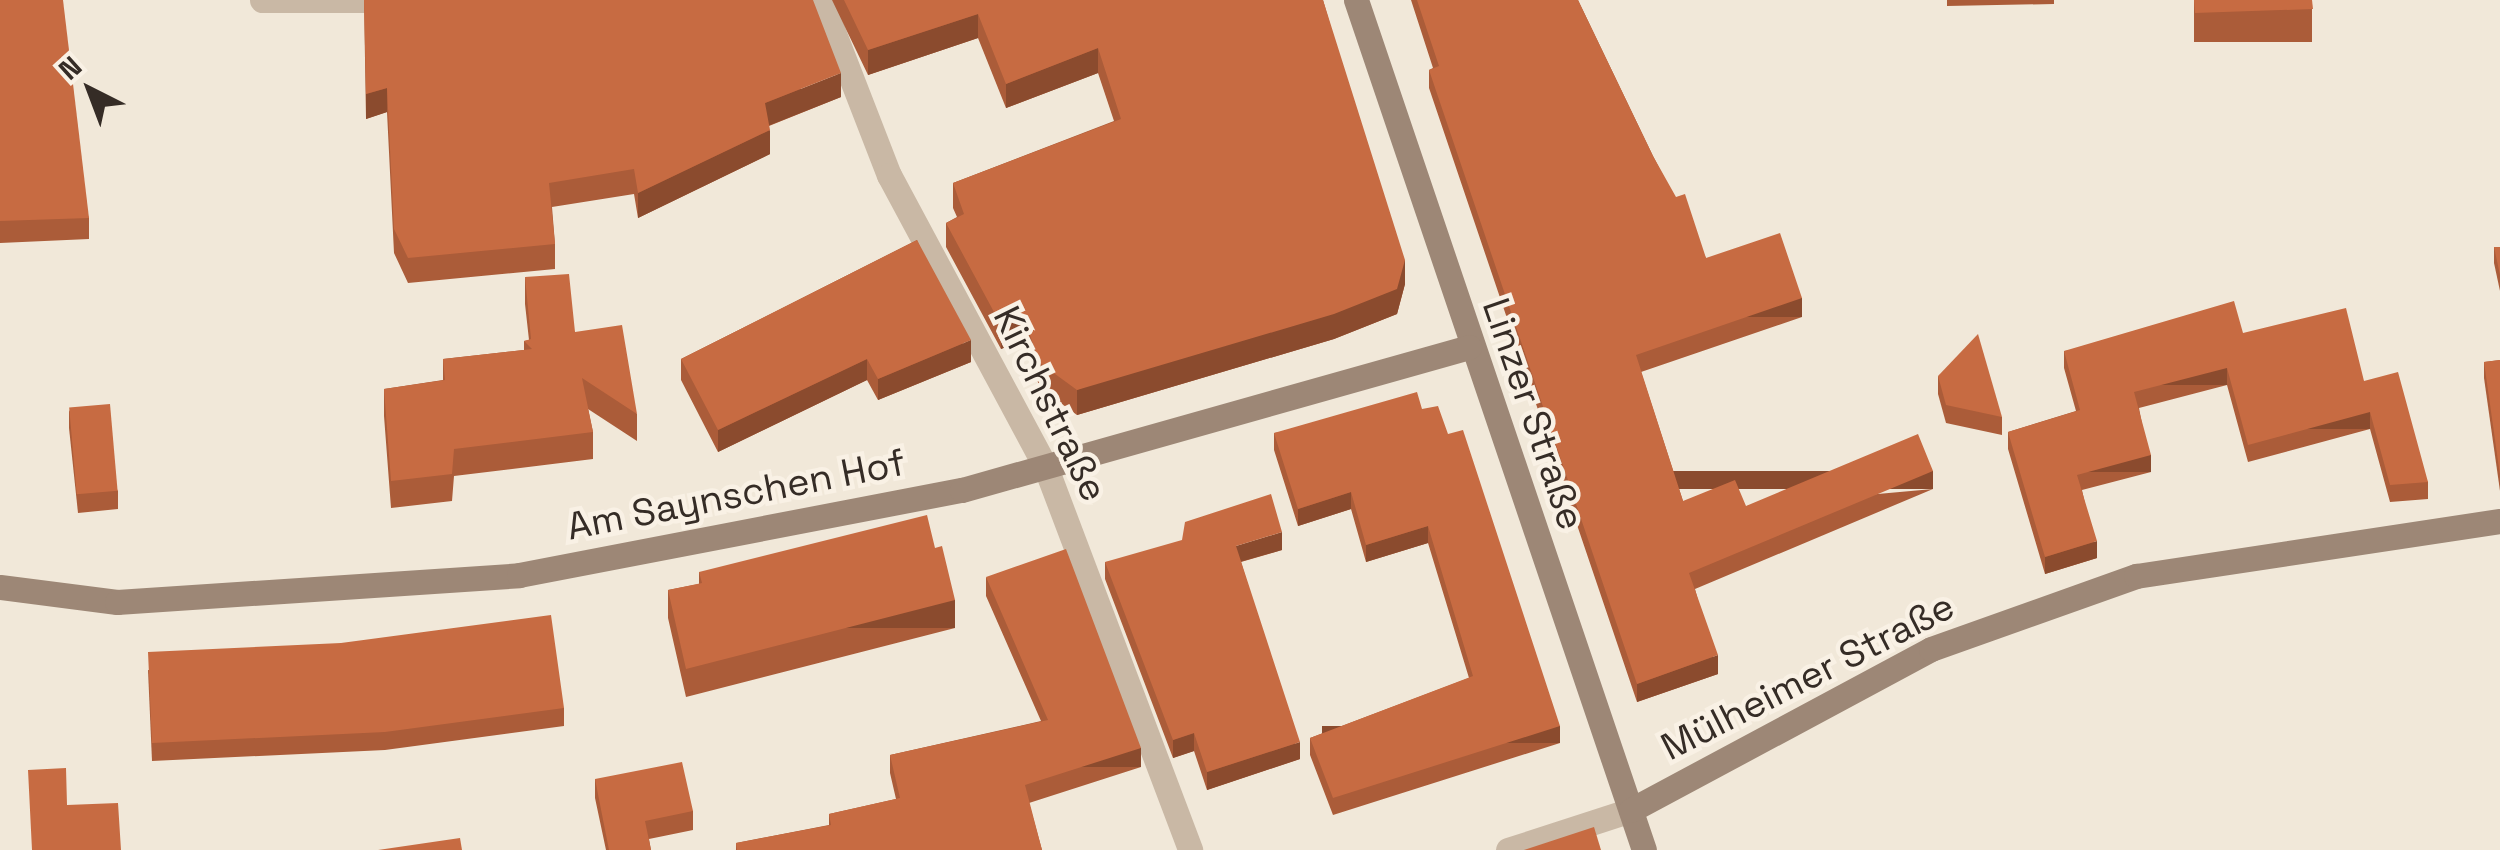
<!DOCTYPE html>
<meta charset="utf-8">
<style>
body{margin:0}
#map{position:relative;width:2500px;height:850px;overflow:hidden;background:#f1e8d9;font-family:"Space Grotesk",sans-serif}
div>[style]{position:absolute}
.pedestrian>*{height:25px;margin:-12.5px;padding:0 12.5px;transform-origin:12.5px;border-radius:12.5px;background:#c9b8a5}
.minor>*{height:25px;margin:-12.5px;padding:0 12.5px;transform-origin:12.5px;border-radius:12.5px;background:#c9b8a5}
.secondary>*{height:25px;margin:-12.5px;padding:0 12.5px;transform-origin:12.5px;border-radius:12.5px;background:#9d8776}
.wall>*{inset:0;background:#ab5c39;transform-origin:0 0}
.shaded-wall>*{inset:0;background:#8b4b2e;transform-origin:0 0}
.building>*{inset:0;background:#c76b42;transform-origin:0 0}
span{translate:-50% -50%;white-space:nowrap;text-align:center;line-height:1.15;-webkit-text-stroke:9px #f9f1e5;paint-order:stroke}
.street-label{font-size:38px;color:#352c26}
.north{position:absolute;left:40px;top:40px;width:100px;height:100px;-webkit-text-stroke:8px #f9f1e5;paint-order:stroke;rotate:318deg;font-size:28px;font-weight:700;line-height:40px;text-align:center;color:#352c26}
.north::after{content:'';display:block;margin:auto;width:35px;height:45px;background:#352c26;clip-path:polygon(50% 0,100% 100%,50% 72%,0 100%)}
</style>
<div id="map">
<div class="pedestrian">
<div style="left:262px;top:0;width:187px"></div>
<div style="left:821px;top:0;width:188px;rotate:68.8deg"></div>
</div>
<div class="minor">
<div style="left:889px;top:175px;width:332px;rotate:61.8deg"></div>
<div style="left:1046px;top:468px;width:408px;rotate:69.3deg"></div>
<div style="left:1508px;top:850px;width:129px;rotate:-18deg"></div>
</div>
<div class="secondary">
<div style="left:1356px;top:0;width:897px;rotate:71.28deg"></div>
<div style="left:0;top:587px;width:118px;rotate:7.3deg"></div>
<div style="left:117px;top:602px;width:403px;rotate:-3.8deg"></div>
<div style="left:519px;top:575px;width:451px;rotate:-10.9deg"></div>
<div style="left:962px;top:490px;width:527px;rotate:-15.75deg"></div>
<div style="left:1631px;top:810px;width:340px;rotate:-28.2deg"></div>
<div style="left:1931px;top:649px;width:218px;rotate:-19.6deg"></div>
<div style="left:2136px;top:576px;width:368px;rotate:-8.6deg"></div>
</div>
<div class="wall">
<div style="clip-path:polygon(0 0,89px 218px,89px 239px,0 243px)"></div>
<div style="clip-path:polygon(364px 0,841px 97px,769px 126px,770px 154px,638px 218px,634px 194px,552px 207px,555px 244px,555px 269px,408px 283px,394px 253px,387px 112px,366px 119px)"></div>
<div style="clip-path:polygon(832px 0,1323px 0,1405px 284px,1397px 314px,1334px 339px,1077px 415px,1040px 388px,1023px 340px,1001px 349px,946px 247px,946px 223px,957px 217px,953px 208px,953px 183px,1114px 121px,1098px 73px,1006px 108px,978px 38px,868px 75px)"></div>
<div style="clip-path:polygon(1411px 0,1578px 0,1653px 156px,1706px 258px,1802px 317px,1641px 372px,1683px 501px,1746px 506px,1933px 489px,1695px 589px,1718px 674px,1637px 702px,1429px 88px,1429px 70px,1433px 68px)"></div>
<div style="clip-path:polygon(1947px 0,2054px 0,2054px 4px,1947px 6px)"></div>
<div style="left:2194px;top:0;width:118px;height:42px"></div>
<div style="clip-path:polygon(917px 240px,971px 362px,878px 400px,867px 380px,718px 452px,681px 380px,681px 359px)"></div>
<div style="clip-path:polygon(2494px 247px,2500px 247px,2500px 291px,2494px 263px)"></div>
<div style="clip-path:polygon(525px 277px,575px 332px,637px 414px,637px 441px,588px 409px,593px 432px,593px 459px,454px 476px,452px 501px,391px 508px,384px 416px,384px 389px,443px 380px,443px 359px,524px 350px,524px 341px,529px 340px,525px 304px)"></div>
<div style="clip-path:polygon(2243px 333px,2364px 381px,2428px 482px,2428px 499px,2390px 502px,2370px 429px,2248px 462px,2227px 385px,2139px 408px,2151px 472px,2082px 490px,2097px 558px,2045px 574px,2008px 449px,2008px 432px,2076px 411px,2064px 368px,2064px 351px)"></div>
<div style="clip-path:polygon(2500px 360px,2500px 491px,2484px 378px,2484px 362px)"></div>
<div style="clip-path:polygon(1938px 376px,2002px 417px,2002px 435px,1946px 423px,1938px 394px)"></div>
<div style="clip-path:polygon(1422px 409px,1560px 743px,1333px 815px,1310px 755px,1310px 738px,1469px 678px,1428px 543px,1366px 562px,1351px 509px,1298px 526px,1274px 450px,1274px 433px)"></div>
<div style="clip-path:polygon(69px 410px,118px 491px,118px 509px,78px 513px,69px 428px)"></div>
<div style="clip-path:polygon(1282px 550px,1241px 562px,1300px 759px,1207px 790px,1194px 751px,1173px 758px,1105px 579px,1105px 562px)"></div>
<div style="clip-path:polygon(699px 572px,955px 628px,686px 697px,668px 618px,668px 590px,699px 584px)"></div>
<div style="clip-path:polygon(986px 577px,1141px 767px,1029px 803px,1042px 850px,736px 850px,736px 843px,829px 825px,829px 814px,896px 799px,890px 773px,890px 755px,1041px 721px,986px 596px)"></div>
<div style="clip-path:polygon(148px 670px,564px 708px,564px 726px,385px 750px,152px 761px)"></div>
<div style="clip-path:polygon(595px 779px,693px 811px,693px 830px,649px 839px,651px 850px,606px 850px,595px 798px)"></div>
</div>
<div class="shaded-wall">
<div style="clip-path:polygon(978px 14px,978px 38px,868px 75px,868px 50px)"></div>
<div style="clip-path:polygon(1098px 48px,1098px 73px,1006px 108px,1006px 84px)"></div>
<div style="clip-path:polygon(841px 73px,841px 97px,765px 127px,765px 103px)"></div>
<div style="clip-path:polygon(387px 88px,387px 112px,366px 119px,366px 94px)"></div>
<div style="clip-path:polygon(770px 130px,770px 154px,638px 218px,638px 193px)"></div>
<div style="clip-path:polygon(1405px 260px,1405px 284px,1397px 314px,1334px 339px,1077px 415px,1077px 390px)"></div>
<div style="left:1802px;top:298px;width:19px;height:176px;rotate:90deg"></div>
<div style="clip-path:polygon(1023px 316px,1023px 340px,1001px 349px,1001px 325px)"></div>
<div style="clip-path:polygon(971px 340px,971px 362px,878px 400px,878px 379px)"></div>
<div style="clip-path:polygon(867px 359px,867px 380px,718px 452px,718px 430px)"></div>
<div style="left:2227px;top:368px;width:17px;height:96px;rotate:90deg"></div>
<div style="left:2370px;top:412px;width:17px;height:126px;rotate:90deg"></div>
<div style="left:2151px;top:455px;width:17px;height:77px;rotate:90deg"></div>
<div style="left:1933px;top:471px;width:18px;height:264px;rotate:90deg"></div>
<div style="clip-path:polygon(1351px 492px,1351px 509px,1298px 526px,1298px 509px)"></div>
<div style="clip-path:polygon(1428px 526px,1428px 543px,1366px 562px,1366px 545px)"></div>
<div style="clip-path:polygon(1282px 532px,1282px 550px,1236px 563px,1236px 546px)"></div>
<div style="clip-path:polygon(2097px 541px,2097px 558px,2045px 574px,2045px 557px)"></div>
<div style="left:955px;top:600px;width:28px;height:278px;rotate:90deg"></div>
<div style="clip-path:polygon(1718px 655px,1718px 674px,1637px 702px,1637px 684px)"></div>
<div style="left:1560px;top:726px;width:17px;height:238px;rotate:90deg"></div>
<div style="clip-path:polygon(1194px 733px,1194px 751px,1173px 758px,1173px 740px)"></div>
<div style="clip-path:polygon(1300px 742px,1300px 759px,1207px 790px,1207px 772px)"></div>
<div style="left:1141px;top:748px;width:19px;height:122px;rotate:90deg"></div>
</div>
<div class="building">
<div style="clip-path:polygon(0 0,63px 0,89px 218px,0 221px)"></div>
<div style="clip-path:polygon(364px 0,813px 0,841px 73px,765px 103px,770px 130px,638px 193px,634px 169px,549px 183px,555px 244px,408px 258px,394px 229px,387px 88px,366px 94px)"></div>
<div style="clip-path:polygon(844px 0,1323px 0,1405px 260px,1397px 289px,1334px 314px,1077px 390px,1040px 363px,1023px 316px,1001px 325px,946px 223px,964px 214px,953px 183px,1121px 119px,1098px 48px,1006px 84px,978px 14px,868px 50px)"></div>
<div style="clip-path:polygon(1417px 0,1578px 0,1653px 156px,1676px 197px,1685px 194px,1706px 258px,1780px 233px,1802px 298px,1636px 355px,1683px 501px,1735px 480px,1746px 506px,1918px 434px,1933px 471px,1689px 573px,1718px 655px,1637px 684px,1429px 70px,1439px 66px)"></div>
<div style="clip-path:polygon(2194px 0,2312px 0,2313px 9px,2195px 13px)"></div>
<div style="clip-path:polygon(917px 240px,971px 340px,878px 379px,867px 359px,718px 430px,681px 359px)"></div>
<div style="clip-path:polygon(2494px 247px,2500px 247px,2500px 275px)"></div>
<div style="clip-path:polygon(569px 274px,575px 332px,622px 325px,637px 414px,582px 378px,593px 432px,454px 449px,452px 474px,391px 481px,384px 389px,445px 380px,443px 359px,532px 349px,524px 341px,531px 339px,525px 277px)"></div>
<div style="clip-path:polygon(2234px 301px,2243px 333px,2346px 308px,2364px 381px,2398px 372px,2428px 482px,2390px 485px,2370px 412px,2248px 445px,2227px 368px,2134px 392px,2151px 455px,2077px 475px,2097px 541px,2045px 557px,2008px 432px,2080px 410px,2064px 351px)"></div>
<div style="clip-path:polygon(1978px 334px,2002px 417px,1946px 405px,1938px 376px)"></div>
<div style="clip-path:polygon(2500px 360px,2500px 475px,2484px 362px)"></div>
<div style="clip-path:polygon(1417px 392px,1422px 409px,1438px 406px,1448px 434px,1463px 430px,1560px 726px,1333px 798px,1310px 738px,1473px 676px,1428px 526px,1366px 545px,1351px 492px,1298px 509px,1274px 433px)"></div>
<div style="left:110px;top:404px;width:87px;height:41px;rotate:85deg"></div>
<div style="clip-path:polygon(1271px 494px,1282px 532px,1236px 546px,1300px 742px,1207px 772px,1194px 733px,1173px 740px,1105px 562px,1182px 540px,1185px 522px)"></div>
<div style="clip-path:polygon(927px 515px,935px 548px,942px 546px,955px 600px,686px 669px,668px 590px,702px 583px,699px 572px)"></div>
<div style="clip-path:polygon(1066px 549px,1141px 748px,1025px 785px,1042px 850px,737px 850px,736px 843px,831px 825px,829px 814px,900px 798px,890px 755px,1048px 720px,986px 577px)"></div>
<div style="clip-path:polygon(551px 615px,564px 708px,385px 732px,152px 743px,148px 652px,341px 643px)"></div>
<div style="clip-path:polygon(682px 762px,693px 811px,645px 821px,651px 850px,609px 850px,595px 779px)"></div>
<div style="clip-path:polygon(66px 768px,67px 805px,118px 803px,121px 850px,32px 850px,28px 770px)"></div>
<div style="clip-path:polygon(1594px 827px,1601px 850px,1524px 850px)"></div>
<div style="clip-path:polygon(460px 838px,462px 850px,378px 850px)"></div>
</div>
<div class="street-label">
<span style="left:1050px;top:404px;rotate:64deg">Kirchstraße</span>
<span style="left:1533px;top:414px;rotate:71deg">Linzer Straße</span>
<span style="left:736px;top:495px;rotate:-11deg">Am Saynschen Hof</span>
<span style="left:1808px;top:677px;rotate:-27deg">Mülheimer Straße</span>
</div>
<div class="north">N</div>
</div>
